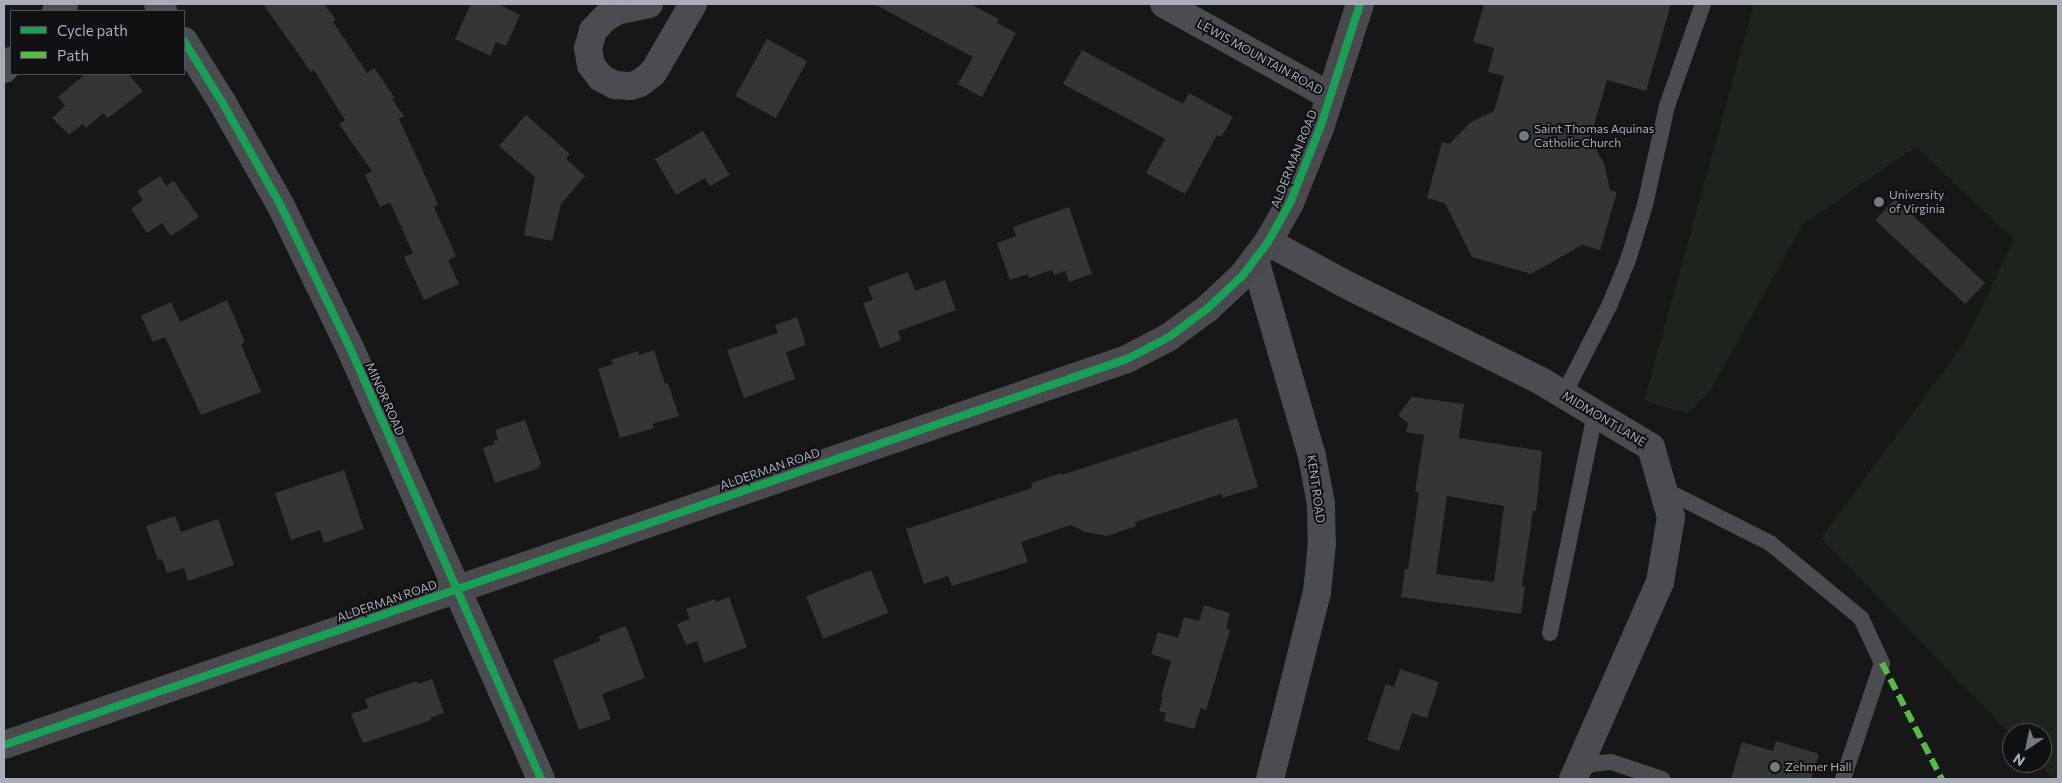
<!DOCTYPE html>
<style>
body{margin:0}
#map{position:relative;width:2062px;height:783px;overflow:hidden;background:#171717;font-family:Commissioner,sans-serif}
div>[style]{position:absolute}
.green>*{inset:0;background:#1d241e}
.building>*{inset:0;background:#353536;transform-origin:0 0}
.service>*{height:16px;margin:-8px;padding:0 8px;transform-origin:8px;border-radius:8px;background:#4b4c50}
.minor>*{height:28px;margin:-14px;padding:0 14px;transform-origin:14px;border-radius:14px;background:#4b4c50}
.secondary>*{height:28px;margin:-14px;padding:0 14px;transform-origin:14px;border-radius:14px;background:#4a4a4e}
.quiet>*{height:6px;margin-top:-3px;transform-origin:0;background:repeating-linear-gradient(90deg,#58b947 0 12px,transparent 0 18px)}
.cycleway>*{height:8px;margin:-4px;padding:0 4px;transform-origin:4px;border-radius:4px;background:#1a9f57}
.dots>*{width:14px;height:14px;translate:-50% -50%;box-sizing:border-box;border:2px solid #111113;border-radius:50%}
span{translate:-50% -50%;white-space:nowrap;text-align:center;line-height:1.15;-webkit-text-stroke:4px #111113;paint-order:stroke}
.street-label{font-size:12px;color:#a8adb8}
.poi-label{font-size:12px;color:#a8adb8}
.left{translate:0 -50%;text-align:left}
.frame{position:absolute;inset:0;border:5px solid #a8adb8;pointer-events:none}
.legend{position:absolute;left:10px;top:10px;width:175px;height:65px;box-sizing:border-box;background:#111113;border:1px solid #4d4f55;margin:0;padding:6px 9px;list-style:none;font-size:15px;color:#a8adb8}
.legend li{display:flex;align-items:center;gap:10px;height:25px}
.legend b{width:25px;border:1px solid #4d4f55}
.north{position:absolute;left:2002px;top:723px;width:50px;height:50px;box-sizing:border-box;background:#111113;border:1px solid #4d4f55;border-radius:50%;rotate:214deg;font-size:14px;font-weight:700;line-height:20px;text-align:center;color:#a8adb8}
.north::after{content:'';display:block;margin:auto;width:18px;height:22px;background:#757880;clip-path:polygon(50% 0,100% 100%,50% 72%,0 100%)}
</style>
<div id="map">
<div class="green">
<div style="clip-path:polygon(1754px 4px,2058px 4px,2058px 779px,2054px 779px,2038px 763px,2042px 763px,2042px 733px,2012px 733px,2012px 736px,1821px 538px,1965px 342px,2014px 239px,1916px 147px,1803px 224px,1709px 393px,1687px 413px,1644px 401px)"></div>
</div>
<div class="building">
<div style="clip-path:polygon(263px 4px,324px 4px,336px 20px,333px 22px,367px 73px,374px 68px,395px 98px,392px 99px,404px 116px,399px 119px,434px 195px,438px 205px,434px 207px,456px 256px,448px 260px,459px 284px,424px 300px,404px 257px,413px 253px,390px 202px,380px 207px,365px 175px,372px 171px,339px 124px,345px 120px,314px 70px,311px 72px)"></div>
<div style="clip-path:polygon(471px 4px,498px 4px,520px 15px,506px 46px,496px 42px,490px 56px,455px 39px)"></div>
<div style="clip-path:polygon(874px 4px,970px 4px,999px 19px,997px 23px,1016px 33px,982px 97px,958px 84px,973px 57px)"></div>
<div style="clip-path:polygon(1484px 4px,1671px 4px,1646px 91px,1607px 80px,1590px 139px,1604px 163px,1610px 190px,1617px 192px,1600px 250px,1582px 245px,1531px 274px,1472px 257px,1445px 203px,1427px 198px,1442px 142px,1449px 144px,1471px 122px,1494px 111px,1504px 76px,1488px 72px,1494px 48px,1473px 42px)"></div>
<div style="left:767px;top:39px;width:46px;height:65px;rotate:29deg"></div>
<div style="clip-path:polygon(1082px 50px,1183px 104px,1189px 93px,1233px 117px,1221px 137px,1217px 135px,1185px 194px,1146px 173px,1165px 139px,1063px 84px)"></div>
<div style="clip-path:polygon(85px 74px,128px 74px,143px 91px,108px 118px,103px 113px,86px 128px,83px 124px,69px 135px,52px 118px,65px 106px,58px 97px)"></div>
<div style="clip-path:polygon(526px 115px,570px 154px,566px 159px,585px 176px,561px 204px,552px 241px,524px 235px,535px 177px,499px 146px)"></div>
<div style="clip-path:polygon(703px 131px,730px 175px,710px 186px,705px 178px,676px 195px,655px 159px)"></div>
<div style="clip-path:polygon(160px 176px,166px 186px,174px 181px,199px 217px,171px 236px,162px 223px,147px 233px,131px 209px,143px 200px,137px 191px)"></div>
<div style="left:1895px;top:199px;width:123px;height:29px;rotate:43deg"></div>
<div style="clip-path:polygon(1069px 207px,1092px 274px,1069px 282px,1065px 271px,1054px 275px,1052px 270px,1029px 278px,1028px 274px,1010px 280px,997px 243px,1016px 236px,1013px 227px)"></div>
<div style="clip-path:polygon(908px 272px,915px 291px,945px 280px,956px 310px,898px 331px,901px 340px,880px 348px,863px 303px,873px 300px,868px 287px)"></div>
<div style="clip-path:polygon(227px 300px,245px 342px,241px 344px,261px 392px,201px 415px,165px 337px,153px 342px,141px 316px,171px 302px,180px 322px)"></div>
<div style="clip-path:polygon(797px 317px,806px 345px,786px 352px,795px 379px,744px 398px,727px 350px,778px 333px,775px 325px)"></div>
<div style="clip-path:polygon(654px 350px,665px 384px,668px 383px,679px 416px,652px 424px,654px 428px,620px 438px,598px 369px,613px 364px,611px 360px,638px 351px,639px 355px)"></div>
<div style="clip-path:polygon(evenodd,1412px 397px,1464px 404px,1459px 438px,1542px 451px,1536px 511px,1533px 511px,1522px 586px,1525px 586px,1521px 614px,1401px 597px,1405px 569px,1408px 569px,1419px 493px,1415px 492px,1424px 435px,1406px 432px,1408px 423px,1398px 415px,1412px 397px,1447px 496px,1504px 506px,1494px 582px,1436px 574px,1447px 496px)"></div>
<div style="clip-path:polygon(1237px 418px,1258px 487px,1222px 498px,1221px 494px,1135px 522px,1136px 526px,1107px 536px,1085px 532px,1071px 525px,1021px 542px,1028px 562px,952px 586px,948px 576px,924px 584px,906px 529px,1032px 488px,1031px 483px,1062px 473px,1062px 475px)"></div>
<div style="clip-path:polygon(525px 420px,541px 464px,539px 465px,539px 468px,495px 483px,483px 448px,495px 444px,493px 441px,498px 440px,495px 430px)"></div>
<div style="clip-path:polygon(344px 470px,364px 529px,324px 543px,320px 530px,291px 540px,275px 493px)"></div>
<div style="clip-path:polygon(175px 516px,181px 532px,218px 519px,234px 565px,188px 581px,184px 568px,167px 573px,162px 559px,158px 560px,146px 526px)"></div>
<div style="left:871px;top:570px;width:46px;height:70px;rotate:68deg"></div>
<div style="clip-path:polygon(729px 597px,747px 647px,704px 663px,697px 641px,686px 645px,677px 624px,690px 619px,686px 609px,715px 599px,716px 602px)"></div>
<div style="clip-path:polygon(1204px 605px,1230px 613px,1226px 629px,1230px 630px,1206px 710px,1201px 708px,1194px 729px,1164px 721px,1166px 713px,1159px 711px,1163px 697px,1161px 697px,1171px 661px,1151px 654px,1158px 632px,1178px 638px,1184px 617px,1199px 621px)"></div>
<div style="clip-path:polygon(626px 626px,645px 678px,602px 694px,611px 719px,579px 730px,553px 660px,600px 641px,599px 636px)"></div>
<div style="clip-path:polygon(1400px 669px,1439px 682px,1427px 718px,1412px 713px,1399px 751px,1367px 740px,1386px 684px,1394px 687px)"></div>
<div style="clip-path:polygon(432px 679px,444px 713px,430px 718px,431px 720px,364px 743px,362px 741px,351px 714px,368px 708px,365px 699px,417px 681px,418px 684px)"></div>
<div style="clip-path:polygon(1776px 741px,1819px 754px,1811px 779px,1731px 779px,1742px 742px,1773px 751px)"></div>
</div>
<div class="service">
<div style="left:1564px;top:394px;width:101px;rotate:-62.9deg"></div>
<div style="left:1610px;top:304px;width:48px;rotate:-67.8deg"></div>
<div style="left:1628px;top:260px;width:58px;rotate:-72.8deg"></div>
<div style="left:1645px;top:205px;width:101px;rotate:-77.5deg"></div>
<div style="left:1667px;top:106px;width:108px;rotate:-70.6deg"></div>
<div style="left:1663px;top:489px;width:120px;rotate:26.8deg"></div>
<div style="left:1770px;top:543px;width:118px;rotate:39.5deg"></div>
<div style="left:1861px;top:618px;width:50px;rotate:65deg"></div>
<div style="left:1882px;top:663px;width:122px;rotate:108.6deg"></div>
<div style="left:1550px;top:633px;width:225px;rotate:-78.4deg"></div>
<div style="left:1576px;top:772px;width:18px;rotate:-27deg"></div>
<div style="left:1592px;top:764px;width:19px;rotate:-6deg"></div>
<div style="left:1611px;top:762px;width:54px;rotate:18.4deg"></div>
</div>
<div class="minor">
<div style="left:158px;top:4px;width:9px;rotate:54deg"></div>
<div style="left:649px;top:4px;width:33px;rotate:168deg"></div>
<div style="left:617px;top:11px;width:14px;rotate:150deg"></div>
<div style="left:605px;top:18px;width:18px;rotate:133deg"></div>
<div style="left:593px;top:31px;width:18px;rotate:106deg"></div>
<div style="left:588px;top:48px;width:17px;rotate:80deg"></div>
<div style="left:591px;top:65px;width:16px;rotate:52deg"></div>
<div style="left:601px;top:78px;width:16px;rotate:27deg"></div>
<div style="left:615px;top:85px;width:16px;rotate:4deg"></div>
<div style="left:631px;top:86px;width:9px;rotate:-18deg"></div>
<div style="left:640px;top:83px;width:16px;rotate:-38deg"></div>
<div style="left:653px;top:73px;width:80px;rotate:-59.9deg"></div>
<div style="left:1164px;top:4px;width:190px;rotate:29deg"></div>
<div style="left:56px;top:11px;width:11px;rotate:-41deg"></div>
<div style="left:184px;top:41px;width:72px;rotate:58.1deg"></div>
<div style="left:222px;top:102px;width:120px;rotate:60.4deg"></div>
<div style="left:281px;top:206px;width:158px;rotate:64.1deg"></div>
<div style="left:350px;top:348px;width:471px;rotate:66.1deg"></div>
<div style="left:4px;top:69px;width:11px;rotate:-49deg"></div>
<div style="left:1268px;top:242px;width:90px;rotate:28.6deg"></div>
<div style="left:1347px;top:285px;width:216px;rotate:26.3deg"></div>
<div style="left:1541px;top:381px;width:128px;rotate:31deg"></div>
<div style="left:1651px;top:447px;width:73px;rotate:74.1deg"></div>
<div style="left:1671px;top:517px;width:66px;rotate:99.6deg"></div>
<div style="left:1660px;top:582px;width:215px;rotate:113.8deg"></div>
<div style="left:1255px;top:260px;width:204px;rotate:73.8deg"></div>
<div style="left:1312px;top:456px;width:49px;rotate:79.4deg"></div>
<div style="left:1321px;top:504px;width:39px;rotate:89deg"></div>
<div style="left:1322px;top:543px;width:49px;rotate:95.8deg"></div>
<div style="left:1317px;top:592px;width:193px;rotate:104.1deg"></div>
</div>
<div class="secondary">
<div style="left:4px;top:745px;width:1187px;rotate:-18.97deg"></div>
<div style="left:1127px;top:359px;width:47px;rotate:-27.6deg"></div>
<div style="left:1169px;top:337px;width:49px;rotate:-36.6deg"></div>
<div style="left:1208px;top:308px;width:48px;rotate:-43.3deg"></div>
<div style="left:1243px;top:275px;width:41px;rotate:-52.9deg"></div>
<div style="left:1268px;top:242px;width:45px;rotate:-60.6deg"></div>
<div style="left:1290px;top:203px;width:81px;rotate:-68.2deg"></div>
<div style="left:1320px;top:128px;width:130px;rotate:-72.1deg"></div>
</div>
<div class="quiet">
<div style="left:1882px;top:663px;width:131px;rotate:62.7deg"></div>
</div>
<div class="cycleway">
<div style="left:184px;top:41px;width:72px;rotate:58.1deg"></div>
<div style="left:222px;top:102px;width:120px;rotate:60.4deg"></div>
<div style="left:281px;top:206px;width:158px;rotate:64.1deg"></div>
<div style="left:350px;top:348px;width:471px;rotate:66.1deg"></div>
<div style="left:4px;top:745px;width:1187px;rotate:-18.97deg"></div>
<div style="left:1127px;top:359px;width:47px;rotate:-27.6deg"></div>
<div style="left:1169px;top:337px;width:49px;rotate:-36.6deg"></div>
<div style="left:1208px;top:308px;width:48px;rotate:-43.3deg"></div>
<div style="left:1243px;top:275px;width:41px;rotate:-52.9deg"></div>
<div style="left:1268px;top:242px;width:45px;rotate:-60.6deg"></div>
<div style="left:1290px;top:203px;width:81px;rotate:-68.2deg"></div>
<div style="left:1320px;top:128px;width:130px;rotate:-72.1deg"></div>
</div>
<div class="dots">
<div style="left:1524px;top:136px;background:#757880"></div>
<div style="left:1879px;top:202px;background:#757880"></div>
<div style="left:1775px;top:767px;background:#757880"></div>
</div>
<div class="street-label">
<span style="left:1260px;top:57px;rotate:29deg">LEWIS MOUNTAIN ROAD</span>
<span style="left:1294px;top:159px;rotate:-68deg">ALDERMAN ROAD</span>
<span style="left:385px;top:399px;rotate:66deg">MINOR ROAD</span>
<span style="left:1604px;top:419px;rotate:31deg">MIDMONT LANE</span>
<span style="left:770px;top:469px;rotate:-19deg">ALDERMAN ROAD</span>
<span style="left:1316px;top:489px;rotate:82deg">KENT ROAD</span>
<span style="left:387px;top:601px;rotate:-19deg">ALDERMAN ROAD</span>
</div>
<div class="poi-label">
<span class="left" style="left:1534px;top:136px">Saint Thomas Aquinas<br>Catholic Church</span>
<span class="left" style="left:1889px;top:202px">University<br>of Virginia</span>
<span class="left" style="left:1785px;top:767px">Zehmer Hall</span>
</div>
<div class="frame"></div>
<ul class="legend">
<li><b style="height:6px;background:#1a9f57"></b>Cycle path</li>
<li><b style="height:6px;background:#58b947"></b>Path</li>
</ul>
<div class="north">N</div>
</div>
